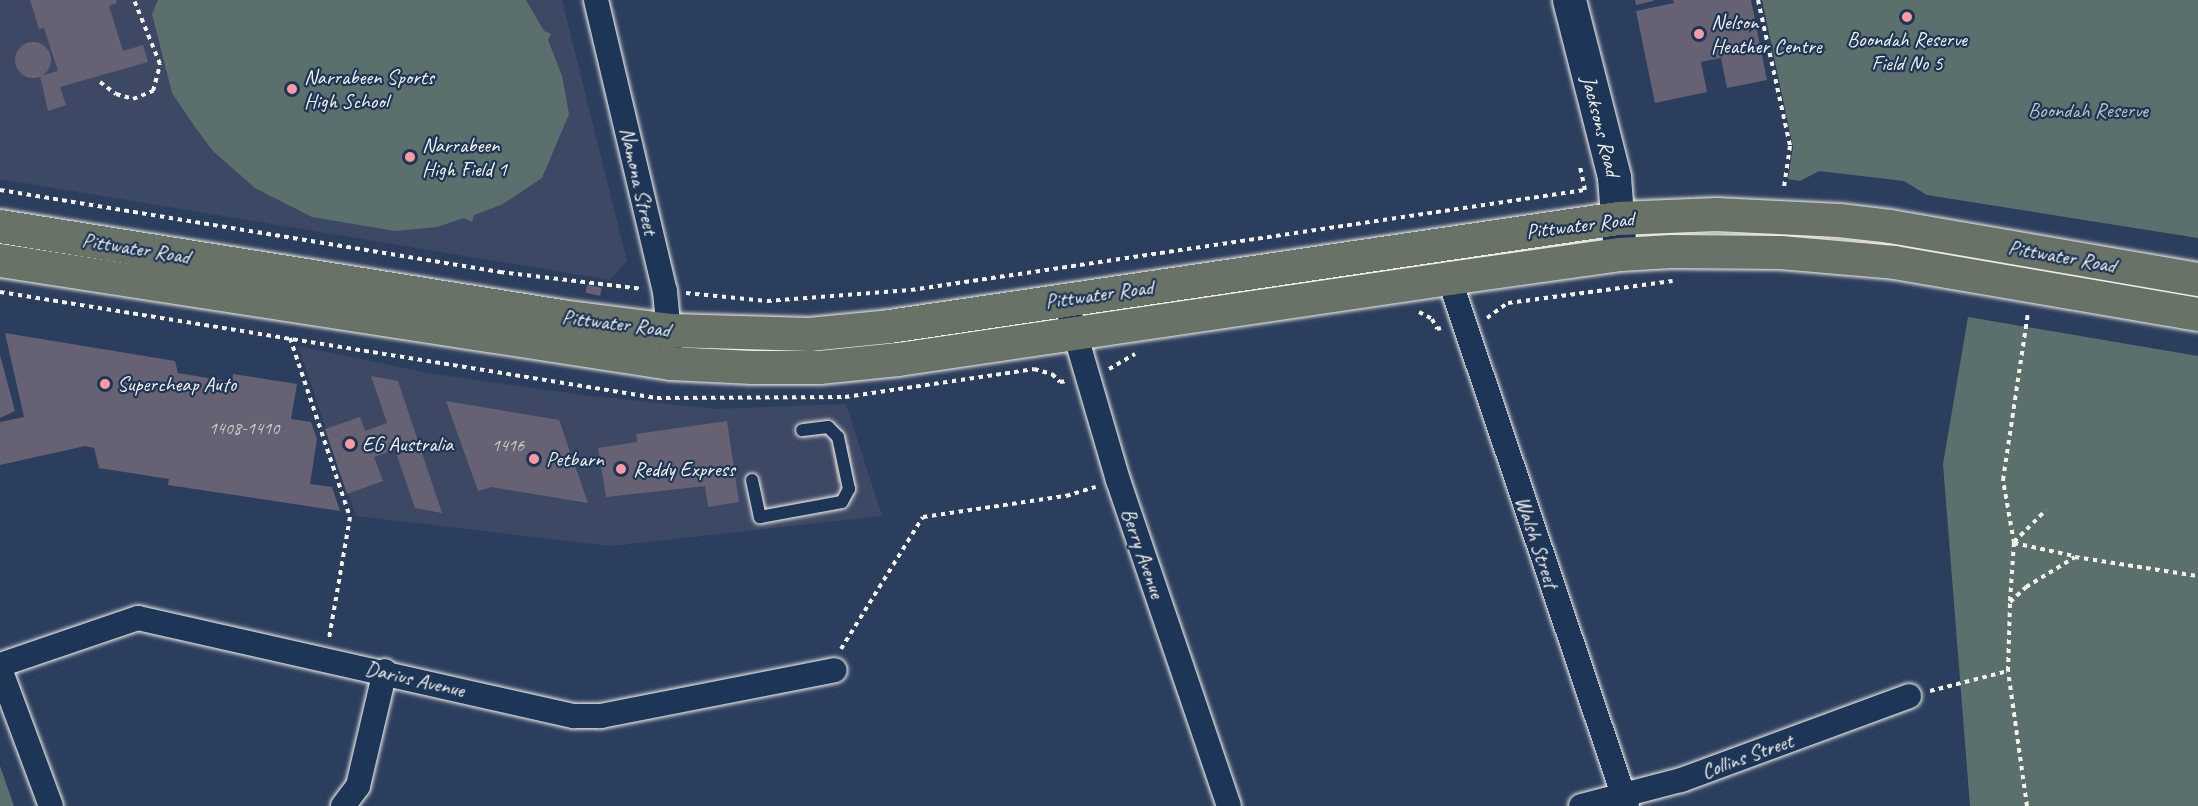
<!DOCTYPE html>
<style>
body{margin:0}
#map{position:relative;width:2198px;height:806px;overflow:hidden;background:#2c3e5d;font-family:Caveat,sans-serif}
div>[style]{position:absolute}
.built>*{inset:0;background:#3d4964}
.green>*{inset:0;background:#5b706c}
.building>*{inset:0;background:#666273;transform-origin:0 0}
.round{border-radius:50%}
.path>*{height:4px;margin-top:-2px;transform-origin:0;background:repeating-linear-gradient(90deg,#f4f1e8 0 4.5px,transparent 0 9px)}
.roads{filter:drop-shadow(0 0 2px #f4f1e8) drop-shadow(0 0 2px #f4f1e8)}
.lane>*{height:12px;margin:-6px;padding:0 6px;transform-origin:6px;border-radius:6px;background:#1d3557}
.street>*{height:24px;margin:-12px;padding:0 12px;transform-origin:12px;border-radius:12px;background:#1d3557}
.secondary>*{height:33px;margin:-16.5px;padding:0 16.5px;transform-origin:16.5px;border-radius:16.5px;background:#1d3557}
.highway>*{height:33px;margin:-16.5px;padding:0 16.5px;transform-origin:16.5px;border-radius:16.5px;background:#697266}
.dots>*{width:16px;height:16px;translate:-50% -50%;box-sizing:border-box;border:3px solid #1d3557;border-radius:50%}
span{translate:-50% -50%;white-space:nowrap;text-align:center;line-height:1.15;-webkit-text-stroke:4.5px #1d3557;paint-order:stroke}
.number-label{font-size:18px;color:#d0cdcb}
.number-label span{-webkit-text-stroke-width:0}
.poi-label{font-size:21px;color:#f4f1e8}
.left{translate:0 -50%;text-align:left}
.park-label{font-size:21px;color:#bec4bd}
.street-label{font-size:21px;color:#f4f1e8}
</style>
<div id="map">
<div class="built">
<div style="clip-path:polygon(0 0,562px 0,627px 261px,610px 280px,0 179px)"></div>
<div style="clip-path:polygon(298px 346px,433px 374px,591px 396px,715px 409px,846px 404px,882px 516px,611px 546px,356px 516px)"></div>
</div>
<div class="green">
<div style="clip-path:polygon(158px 0,526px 0,544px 31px,551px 34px,548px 40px,562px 76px,569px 114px,542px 178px,503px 204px,474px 215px,472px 222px,464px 218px,437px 227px,395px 231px,312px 217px,255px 188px,213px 151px,195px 127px,172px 93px,152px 14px)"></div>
<div style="clip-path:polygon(1762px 0,2198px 0,2198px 238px,1927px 195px,1904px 181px,1819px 171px,1800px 181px,1788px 179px,1793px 147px)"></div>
<div style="clip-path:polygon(1968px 317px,2198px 356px,2198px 806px,1970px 806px,1943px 464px)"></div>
<div style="clip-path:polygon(0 766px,14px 806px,0 806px)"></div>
</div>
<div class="building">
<div style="clip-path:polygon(30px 0,116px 0,117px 3px,109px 6px,123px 51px,143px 45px,148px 62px,60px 87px,66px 105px,48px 111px,40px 76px,58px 71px,44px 28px,39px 29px)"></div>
<div style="clip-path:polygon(1635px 0,1653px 0,1653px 1px,1636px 5px)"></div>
<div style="clip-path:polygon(1673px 0,1751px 0,1767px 80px,1727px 88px,1721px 58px,1701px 62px,1707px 92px,1655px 103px,1636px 11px,1674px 3px)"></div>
<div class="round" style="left:15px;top:42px;width:36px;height:36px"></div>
<div style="left:587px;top:285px;width:15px;height:8px;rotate:11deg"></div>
<div style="clip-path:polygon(5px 333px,175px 361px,178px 373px,232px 382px,233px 374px,297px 384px,291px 419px,311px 422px,317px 439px,310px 484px,332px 487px,340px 511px,168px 485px,169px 479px,99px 468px,94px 448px,85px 446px,0 465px,0 422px,24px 417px)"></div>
<div style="clip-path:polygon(0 355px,15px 411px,0 418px)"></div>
<div style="clip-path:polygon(371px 376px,398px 381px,442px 513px,415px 508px,395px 450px,374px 457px,383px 481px,347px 494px,325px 429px,360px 417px,365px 431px,387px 423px)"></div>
<div style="clip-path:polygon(446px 401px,559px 420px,588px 503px,491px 487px,478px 491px)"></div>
<div style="clip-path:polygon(727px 421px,739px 502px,708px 507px,705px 486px,606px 497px,598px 448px,637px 442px,636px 434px)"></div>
<div style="left:849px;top:445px;width:36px;height:17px;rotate:82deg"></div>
</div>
<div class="path">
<div style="left:1758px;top:0;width:149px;rotate:77.6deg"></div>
<div style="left:1790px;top:146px;width:41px;rotate:98.3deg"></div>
<div style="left:100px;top:82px;width:20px;rotate:37deg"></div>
<div style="left:116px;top:94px;width:18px;rotate:16deg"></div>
<div style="left:133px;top:99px;width:22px;rotate:-22deg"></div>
<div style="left:153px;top:91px;width:28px;rotate:-75deg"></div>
<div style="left:160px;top:64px;width:69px;rotate:-112.1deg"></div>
<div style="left:0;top:190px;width:507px;rotate:9.31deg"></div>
<div style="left:500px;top:272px;width:144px;rotate:6.8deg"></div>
<div style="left:0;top:292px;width:665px;rotate:9.17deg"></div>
<div style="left:657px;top:398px;width:188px;rotate:-0.3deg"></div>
<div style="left:845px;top:397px;width:191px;rotate:-8.4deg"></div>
<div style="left:1034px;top:369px;width:19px;rotate:16deg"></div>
<div style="left:1052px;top:374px;width:11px;rotate:45deg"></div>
<div style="left:1060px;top:382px;width:7px;rotate:-8deg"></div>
<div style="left:686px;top:293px;width:81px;rotate:5.6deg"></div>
<div style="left:767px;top:301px;width:144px;rotate:-4.4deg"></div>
<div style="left:911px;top:290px;width:681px;rotate:-8.44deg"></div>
<div style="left:1585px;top:190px;width:24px;rotate:-102deg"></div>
<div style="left:1419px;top:312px;width:15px;rotate:28deg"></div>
<div style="left:1432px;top:319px;width:11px;rotate:63deg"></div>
<div style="left:1437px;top:329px;width:4px;rotate:-14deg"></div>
<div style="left:1487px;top:318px;width:26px;rotate:-36deg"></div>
<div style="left:1508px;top:303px;width:166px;rotate:-7.6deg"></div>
<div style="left:290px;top:338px;width:189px;rotate:71.5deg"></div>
<div style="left:350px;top:517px;width:124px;rotate:99.8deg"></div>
<div style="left:1109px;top:369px;width:30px;rotate:-30deg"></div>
<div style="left:2014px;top:542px;width:45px;rotate:-45deg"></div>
<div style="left:2014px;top:543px;width:61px;rotate:12.2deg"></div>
<div style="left:2010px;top:601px;width:58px;rotate:-86.1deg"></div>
<div style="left:2014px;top:543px;width:64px;rotate:-99.9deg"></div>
<div style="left:2003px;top:480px;width:170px;rotate:-81.5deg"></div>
<div style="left:841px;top:649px;width:155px;rotate:-58.2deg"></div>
<div style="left:923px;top:517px;width:145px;rotate:-8.4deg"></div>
<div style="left:1066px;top:496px;width:31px;rotate:-17deg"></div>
<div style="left:1930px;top:691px;width:81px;rotate:-14.4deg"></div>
<div style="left:2027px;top:806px;width:136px;rotate:-98deg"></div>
<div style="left:2008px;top:671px;width:69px;rotate:-88.3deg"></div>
<div style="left:2010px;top:602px;width:22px;rotate:-43deg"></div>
<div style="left:2026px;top:587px;width:57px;rotate:-31.5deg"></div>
<div style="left:2075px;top:557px;width:124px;rotate:8.8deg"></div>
</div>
<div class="roads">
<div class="lane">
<div style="left:752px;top:480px;width:38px;rotate:78deg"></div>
<div style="left:760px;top:517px;width:83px;rotate:-10.4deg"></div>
<div style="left:842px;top:502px;width:15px;rotate:-62deg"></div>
<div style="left:849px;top:489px;width:53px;rotate:-101.9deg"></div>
<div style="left:838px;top:437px;width:14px;rotate:-135deg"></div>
<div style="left:828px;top:427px;width:26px;rotate:173deg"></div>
</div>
<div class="street">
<div style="left:596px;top:0;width:299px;rotate:76.7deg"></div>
<div style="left:665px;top:291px;width:55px;rotate:84.8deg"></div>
<div style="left:1449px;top:278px;width:557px;rotate:71.37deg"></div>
<div style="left:1065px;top:299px;width:189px;rotate:73.7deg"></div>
<div style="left:1118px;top:480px;width:344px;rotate:71.2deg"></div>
<div style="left:0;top:665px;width:146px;rotate:-18.8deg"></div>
<div style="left:138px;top:618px;width:447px;rotate:12.7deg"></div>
<div style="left:574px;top:716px;width:27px"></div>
<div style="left:601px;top:716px;width:238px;rotate:-11.1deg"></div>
<div style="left:0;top:669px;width:146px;rotate:69.6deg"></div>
<div style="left:343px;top:806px;width:25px;rotate:-53deg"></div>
<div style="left:358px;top:786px;width:118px;rotate:-76.8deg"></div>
<div style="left:1581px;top:806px;width:103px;rotate:-14.6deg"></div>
<div style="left:1681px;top:780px;width:243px;rotate:-20.2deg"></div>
</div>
<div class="secondary">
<div style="left:1569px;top:0;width:183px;rotate:75.7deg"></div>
<div style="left:1614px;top:177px;width:77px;rotate:85.5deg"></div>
</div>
<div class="highway">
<div style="left:0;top:226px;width:568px;rotate:9.11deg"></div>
<div style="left:561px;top:316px;width:111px;rotate:7.3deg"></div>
<div style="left:671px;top:330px;width:138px;rotate:1.7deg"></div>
<div style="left:809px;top:334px;width:80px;rotate:-5.7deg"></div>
<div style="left:889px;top:326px;width:737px;rotate:-8.43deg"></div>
<div style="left:1618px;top:218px;width:98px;rotate:-2.3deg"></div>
<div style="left:1716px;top:214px;width:123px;rotate:2.8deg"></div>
<div style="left:1839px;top:220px;width:51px;rotate:6.7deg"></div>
<div style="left:1890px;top:226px;width:313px;rotate:9.8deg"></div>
<div style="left:0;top:260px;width:678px;rotate:8.74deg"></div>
<div style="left:670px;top:363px;width:82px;rotate:2.8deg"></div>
<div style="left:752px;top:367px;width:67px"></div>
<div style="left:819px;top:367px;width:79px;rotate:-5.8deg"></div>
<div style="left:898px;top:359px;width:557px;rotate:-8.36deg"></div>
<div style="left:1449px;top:278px;width:173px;rotate:-8deg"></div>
<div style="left:1620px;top:254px;width:51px;rotate:-3.4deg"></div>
<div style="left:1671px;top:251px;width:109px;rotate:0.5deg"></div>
<div style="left:1780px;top:252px;width:114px;rotate:5deg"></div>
<div style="left:1894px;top:262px;width:308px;rotate:9.7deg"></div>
</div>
</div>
<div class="dots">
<div style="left:1907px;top:17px;background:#ff9aa2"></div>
<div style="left:1699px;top:34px;background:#ff9aa2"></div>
<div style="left:292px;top:89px;background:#ff9aa2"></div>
<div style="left:410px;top:157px;background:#ff9aa2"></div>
<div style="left:105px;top:384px;background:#ff9aa2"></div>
<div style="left:350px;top:444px;background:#ff9aa2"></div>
<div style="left:534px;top:459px;background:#ff9aa2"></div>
<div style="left:621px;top:469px;background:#ff9aa2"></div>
</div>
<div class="number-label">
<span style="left:244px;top:428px">1408-1410</span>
<span style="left:508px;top:445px">1416</span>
</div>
<div class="poi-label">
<span class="left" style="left:1711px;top:34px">Nelson<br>Heather Centre</span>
<span style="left:1907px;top:51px">Boondah Reserve<br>Field No 5</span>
<span class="left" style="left:304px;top:89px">Narrabeen Sports<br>High School</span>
<span class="left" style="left:422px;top:157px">Narrabeen<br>High Field 1</span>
<span class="left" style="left:117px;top:384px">Supercheap Auto</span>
<span class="left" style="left:362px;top:444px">EG Australia</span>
<span class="left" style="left:546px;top:459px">Petbarn</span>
<span class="left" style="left:633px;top:469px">Reddy Express</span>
</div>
<div class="park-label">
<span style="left:2088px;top:110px">Boondah Reserve</span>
</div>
<div class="street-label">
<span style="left:1601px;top:126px;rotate:76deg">Jacksons Road</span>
<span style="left:639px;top:181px;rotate:77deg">Namona Street</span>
<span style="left:1580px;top:225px;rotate:-7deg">Pittwater Road</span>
<span style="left:136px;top:248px;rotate:9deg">Pittwater Road</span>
<span style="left:2062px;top:256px;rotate:10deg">Pittwater Road</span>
<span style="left:1099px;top:294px;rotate:-8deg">Pittwater Road</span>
<span style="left:616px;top:323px;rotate:7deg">Pittwater Road</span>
<span style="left:1537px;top:542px;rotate:71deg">Walsh Street</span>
<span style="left:1143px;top:553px;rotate:71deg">Berry Avenue</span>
<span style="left:415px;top:679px;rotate:13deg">Darius Avenue</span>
<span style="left:1747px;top:756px;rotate:-20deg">Collins Street</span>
</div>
</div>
